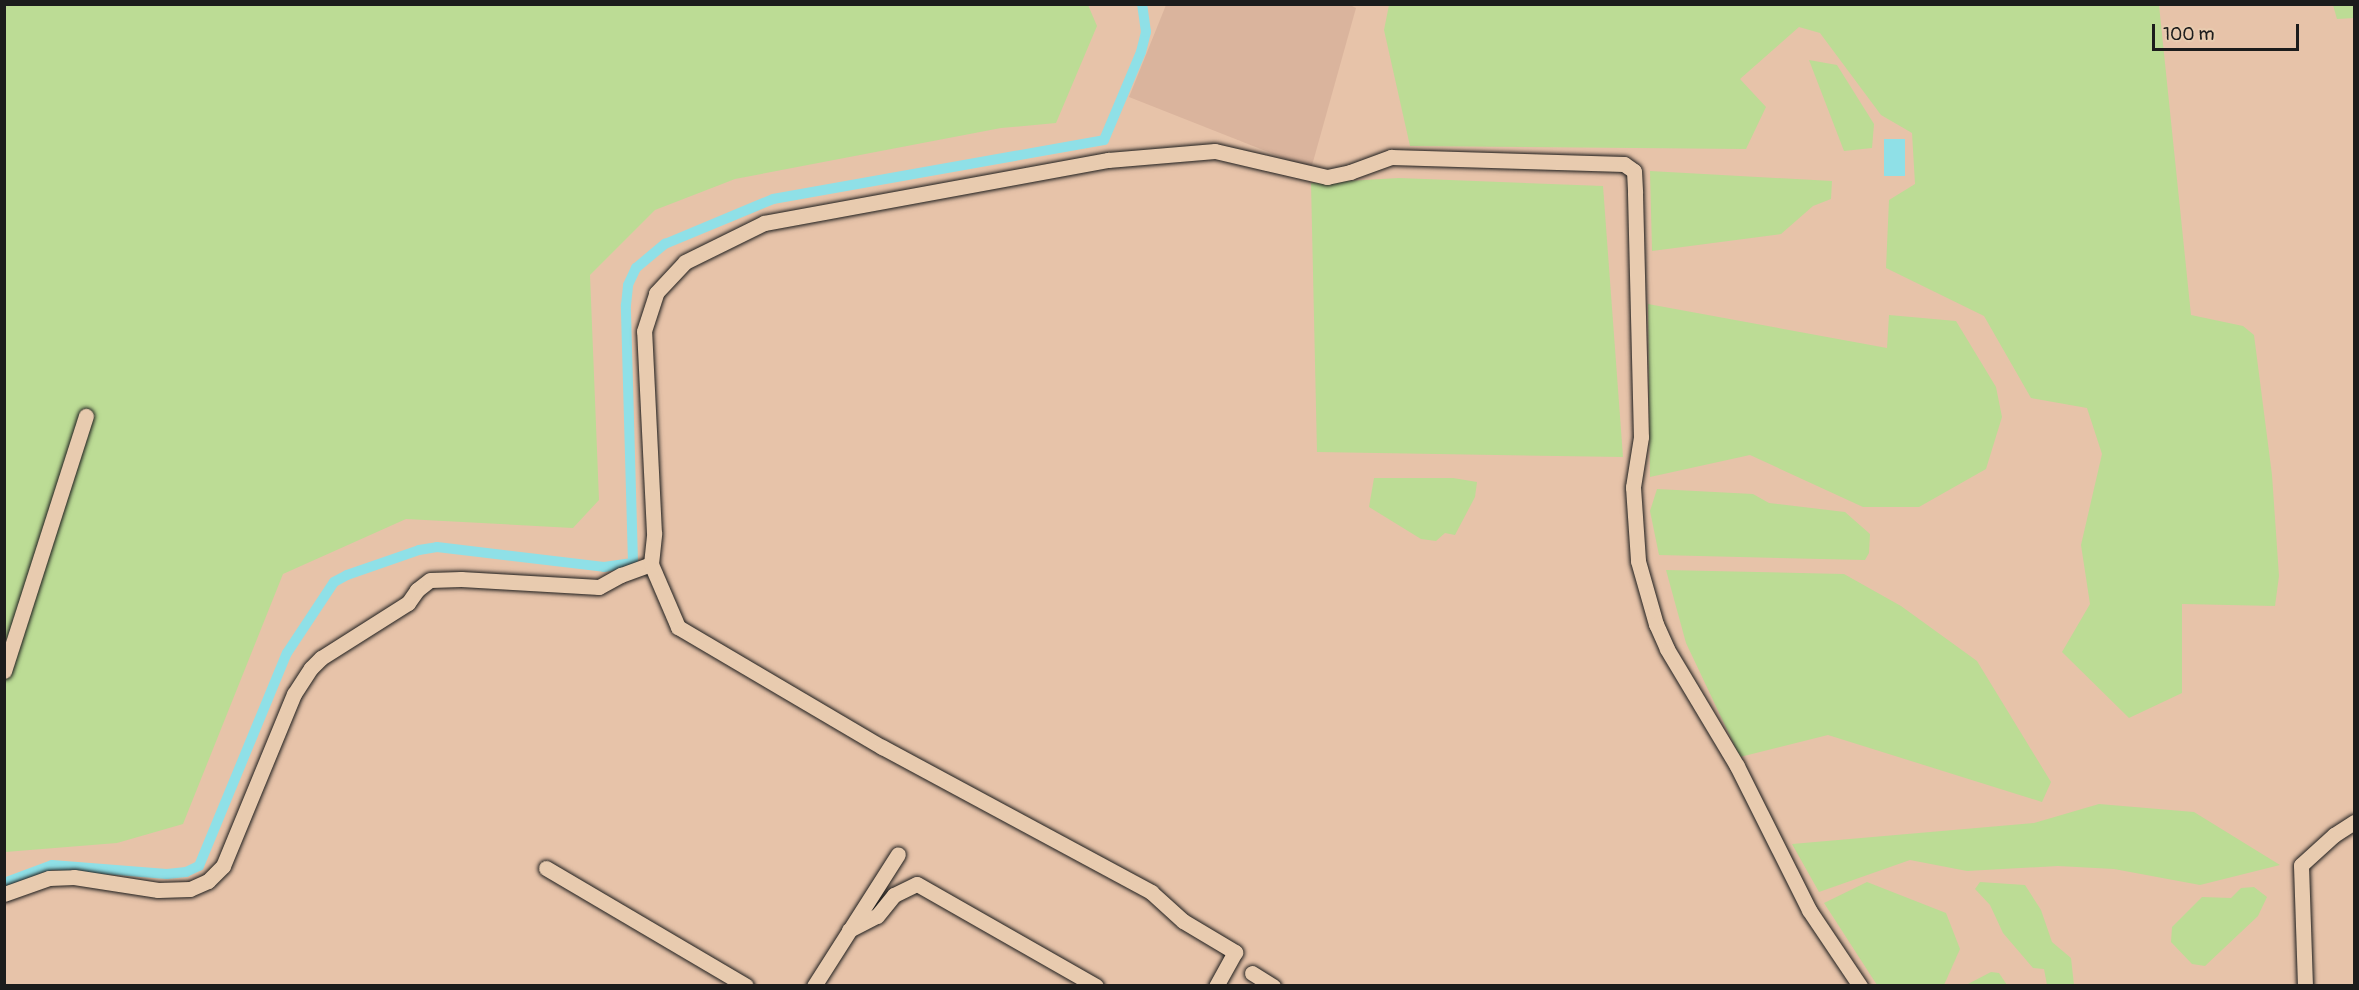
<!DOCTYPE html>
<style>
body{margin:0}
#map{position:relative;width:2359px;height:990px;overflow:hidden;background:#e7c3a9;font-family:Pangolin,sans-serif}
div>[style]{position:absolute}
.built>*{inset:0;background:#dab49d}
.green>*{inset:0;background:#bcdc95}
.water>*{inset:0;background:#8fe0e7;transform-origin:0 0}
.canal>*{height:10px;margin:-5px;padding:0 5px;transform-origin:5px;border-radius:5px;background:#8fe0e7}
.roads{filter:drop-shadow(0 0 2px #1c1c1c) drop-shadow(0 0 2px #1c1c1c)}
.minor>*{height:15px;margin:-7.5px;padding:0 7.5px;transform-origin:7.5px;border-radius:7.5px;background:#e8cbaf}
span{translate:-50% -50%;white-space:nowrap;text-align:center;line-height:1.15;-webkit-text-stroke:4.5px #e8cbaf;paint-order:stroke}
.frame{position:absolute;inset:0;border:6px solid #1c1c1c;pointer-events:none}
.scale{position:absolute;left:2152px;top:24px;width:147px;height:27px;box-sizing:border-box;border:3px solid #1c1c1c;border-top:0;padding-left:8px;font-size:18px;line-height:21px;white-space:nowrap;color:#1c1c1c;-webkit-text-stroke:4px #e8cbaf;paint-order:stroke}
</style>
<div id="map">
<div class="built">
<div style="clip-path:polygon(1348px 4px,1356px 8px,1311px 169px,1129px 97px,1166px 5px)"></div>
</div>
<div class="green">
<div style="clip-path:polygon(5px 5px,1088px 5px,1097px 26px,1056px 123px,1001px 128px,735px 179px,655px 210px,590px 275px,599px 500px,573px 528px,406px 519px,283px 574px,183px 824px,117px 843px,5px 852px)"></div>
<div style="clip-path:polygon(1389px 5px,2159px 5px,2191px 315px,2243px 326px,2254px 335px,2272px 475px,2279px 576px,2275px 606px,2182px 604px,2182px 693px,2129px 718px,2062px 652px,2090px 604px,2081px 545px,2102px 454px,2087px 408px,2031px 398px,1984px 316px,1886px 268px,1889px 200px,1915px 184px,1912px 133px,1881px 115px,1820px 33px,1799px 27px,1740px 79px,1766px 107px,1746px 149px,1410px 146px,1384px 30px)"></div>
<div style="clip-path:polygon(2333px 5px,2353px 5px,2354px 18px,2337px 19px)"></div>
<div style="clip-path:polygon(1809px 60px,1837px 65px,1874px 124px,1872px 148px,1844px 151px)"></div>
<div style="clip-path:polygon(1650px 171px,1832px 181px,1831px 199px,1813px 206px,1781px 234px,1652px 251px)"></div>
<div style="clip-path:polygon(1399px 178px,1603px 186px,1623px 457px,1317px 452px,1311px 183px)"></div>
<div style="clip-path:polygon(1648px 304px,1887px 348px,1889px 315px,1956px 321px,1996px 387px,2002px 417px,1986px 469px,1919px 507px,1863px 507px,1750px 455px,1650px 477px)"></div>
<div style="clip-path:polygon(1374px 478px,1453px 478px,1477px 482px,1475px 497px,1455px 535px,1445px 533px,1436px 541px,1421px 539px,1369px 507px)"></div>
<div style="clip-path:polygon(1657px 489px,1753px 494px,1769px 503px,1845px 512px,1870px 534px,1869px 553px,1865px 560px,1659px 555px,1650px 511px)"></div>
<div style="clip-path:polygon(1666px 570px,1844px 574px,1901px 606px,1977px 661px,2051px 782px,2042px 802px,1828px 735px,1740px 757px,1686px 643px)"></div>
<div style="clip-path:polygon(2099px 804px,2194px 812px,2280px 865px,2200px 885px,2114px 869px,2058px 866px,1967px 871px,1910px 860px,1819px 892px,1792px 844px,2034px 823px)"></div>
<div style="clip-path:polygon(1867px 882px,1946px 913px,1960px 949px,1944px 985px,1877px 985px,1824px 903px)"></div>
<div style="clip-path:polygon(1980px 882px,2025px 885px,2041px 910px,2052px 942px,2071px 958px,2074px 985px,2047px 985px,2044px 969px,2033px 968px,2003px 933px,1990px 905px,1975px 889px)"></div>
<div style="clip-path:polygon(2254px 887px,2267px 897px,2258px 916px,2205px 966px,2192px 964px,2171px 942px,2172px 927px,2202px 897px,2231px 898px,2241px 888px)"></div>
<div style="clip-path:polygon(1991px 972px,1999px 973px,2007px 985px,1966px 985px)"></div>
</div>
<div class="water">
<div style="left:1884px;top:139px;width:21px;height:37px"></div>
</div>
<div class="canal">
<div style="left:4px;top:883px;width:51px;rotate:-20.6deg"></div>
<div style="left:52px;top:865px;width:115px;rotate:4.5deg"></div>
<div style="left:167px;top:874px;width:19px;rotate:-6deg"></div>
<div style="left:186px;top:872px;width:14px;rotate:-25deg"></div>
<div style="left:199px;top:866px;width:230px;rotate:-67.6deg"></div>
<div style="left:287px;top:653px;width:85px;rotate:-56.5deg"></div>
<div style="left:334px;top:582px;width:15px;rotate:-28deg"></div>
<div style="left:347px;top:575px;width:76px;rotate:-19.1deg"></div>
<div style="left:419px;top:550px;width:18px;rotate:-9deg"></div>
<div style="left:437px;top:547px;width:168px;rotate:6.8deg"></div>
<div style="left:604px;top:567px;width:29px;rotate:-8deg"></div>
<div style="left:633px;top:563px;width:258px;rotate:-91.6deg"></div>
<div style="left:626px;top:305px;width:20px;rotate:-84deg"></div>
<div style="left:628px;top:285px;width:19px;rotate:-65deg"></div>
<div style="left:636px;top:268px;width:38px;rotate:-40deg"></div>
<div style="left:665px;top:244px;width:117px;rotate:-22.6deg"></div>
<div style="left:773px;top:199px;width:336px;rotate:-10.1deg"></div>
<div style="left:1104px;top:140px;width:95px;rotate:-67.2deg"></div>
<div style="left:1141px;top:52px;width:21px;rotate:-76deg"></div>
<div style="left:1146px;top:32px;width:28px;rotate:-98deg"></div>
</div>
<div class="roads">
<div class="minor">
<div style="left:651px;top:564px;width:69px;rotate:66.8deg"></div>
<div style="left:678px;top:627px;width:237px;rotate:30.5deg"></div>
<div style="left:882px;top:747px;width:306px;rotate:28.3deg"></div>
<div style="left:1151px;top:892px;width:43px;rotate:42.2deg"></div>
<div style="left:1183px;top:921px;width:61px;rotate:30.8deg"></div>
<div style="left:1235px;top:952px;width:39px;rotate:119deg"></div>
<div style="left:4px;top:671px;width:268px;rotate:-72.2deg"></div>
<div style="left:546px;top:868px;width:232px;rotate:30.5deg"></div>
<div style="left:4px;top:894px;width:48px;rotate:-19.6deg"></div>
<div style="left:49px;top:878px;width:25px;rotate:-2deg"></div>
<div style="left:74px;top:877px;width:85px;rotate:8.8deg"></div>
<div style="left:158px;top:890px;width:32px;rotate:-2deg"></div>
<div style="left:190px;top:889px;width:20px;rotate:-24deg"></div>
<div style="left:208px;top:881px;width:21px;rotate:-45deg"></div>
<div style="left:223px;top:866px;width:186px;rotate:-67.6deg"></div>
<div style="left:294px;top:694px;width:31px;rotate:-57deg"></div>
<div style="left:311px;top:668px;width:14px;rotate:-45deg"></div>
<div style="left:321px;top:658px;width:103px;rotate:-32.3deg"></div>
<div style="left:408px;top:603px;width:16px;rotate:-55deg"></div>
<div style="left:417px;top:590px;width:16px;rotate:-38deg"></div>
<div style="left:430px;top:580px;width:31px;rotate:-2deg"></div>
<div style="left:461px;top:579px;width:138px;rotate:3.3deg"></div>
<div style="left:599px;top:587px;width:25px;rotate:-29deg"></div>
<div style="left:621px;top:575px;width:32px;rotate:-20deg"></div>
<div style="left:651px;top:564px;width:31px;rotate:-84deg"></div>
<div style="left:654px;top:533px;width:202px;rotate:-92.8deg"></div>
<div style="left:644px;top:331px;width:40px;rotate:-72deg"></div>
<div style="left:656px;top:293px;width:42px;rotate:-46.9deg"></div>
<div style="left:685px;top:262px;width:88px;rotate:-26.3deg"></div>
<div style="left:764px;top:223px;width:350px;rotate:-10.4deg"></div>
<div style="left:1108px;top:160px;width:107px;rotate:-4.8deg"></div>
<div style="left:1215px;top:151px;width:115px;rotate:13.1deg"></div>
<div style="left:1327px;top:177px;width:24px;rotate:-12deg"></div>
<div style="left:1350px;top:172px;width:44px;rotate:-20.1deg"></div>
<div style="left:1391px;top:157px;width:233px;rotate:1.7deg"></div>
<div style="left:1624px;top:164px;width:12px;rotate:35deg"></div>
<div style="left:1634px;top:171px;width:22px;rotate:87deg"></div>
<div style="left:1635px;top:193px;width:244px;rotate:88.6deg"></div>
<div style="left:1641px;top:437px;width:51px;rotate:99.1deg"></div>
<div style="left:1633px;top:487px;width:74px;rotate:86.1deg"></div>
<div style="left:1638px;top:561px;width:66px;rotate:74.1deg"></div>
<div style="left:1656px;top:624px;width:27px;rotate:66deg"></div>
<div style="left:1667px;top:649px;width:136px;rotate:59.1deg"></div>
<div style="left:1737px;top:766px;width:161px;rotate:63.4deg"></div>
<div style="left:1809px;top:910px;width:92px;rotate:56.1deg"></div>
<div style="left:849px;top:930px;width:31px;rotate:-27deg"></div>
<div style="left:877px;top:916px;width:27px;rotate:-51deg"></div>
<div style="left:894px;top:895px;width:25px;rotate:-26deg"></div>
<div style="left:917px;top:884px;width:206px;rotate:29.7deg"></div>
<div style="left:1252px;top:973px;width:25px;rotate:32deg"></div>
<div style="left:814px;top:986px;width:156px;rotate:-57.5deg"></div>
<div style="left:2305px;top:986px;width:121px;rotate:-91.9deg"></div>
<div style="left:2301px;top:865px;width:45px;rotate:-42.3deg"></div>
<div style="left:2334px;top:835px;width:24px;rotate:-33deg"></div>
</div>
</div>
<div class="frame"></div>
<div class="scale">100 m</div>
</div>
